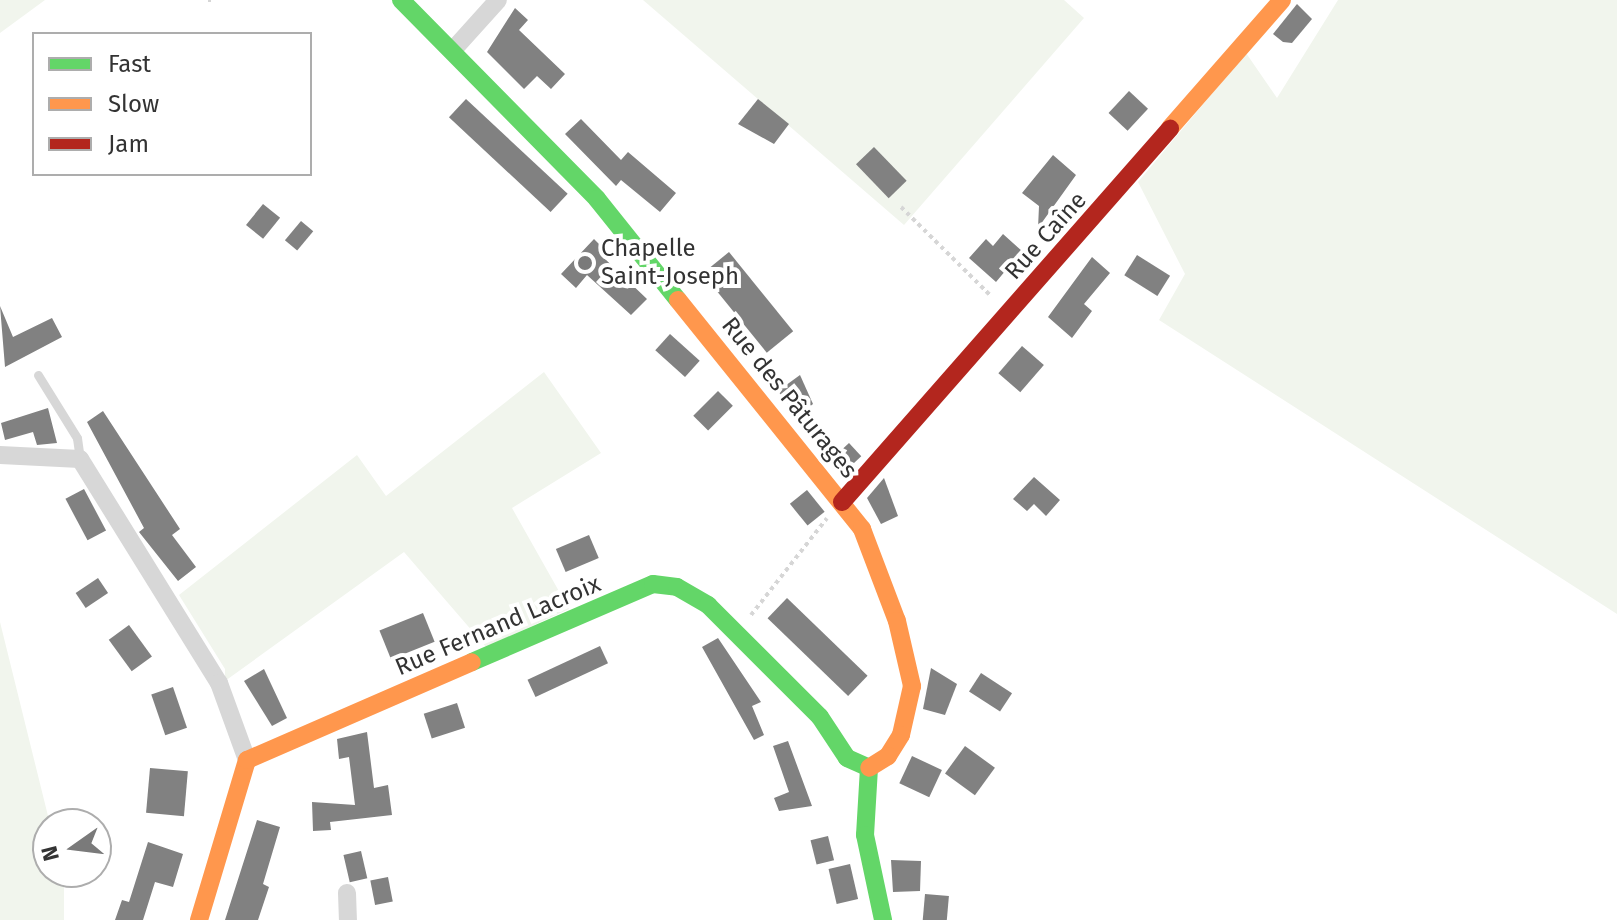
<!DOCTYPE html>
<meta charset="utf-8">
<style>
body{margin:0}
#map{position:relative;width:1617px;height:920px;overflow:hidden;background:#fff;font-family:"Fira Sans",sans-serif}
div>[style]{position:absolute}
.green>*{inset:0;background:#f1f5ed}
.building>*{inset:0;background:#818181;transform-origin:0 0}
.path>*{height:4px;margin-top:-2px;transform-origin:0;background:repeating-linear-gradient(90deg,#d6d6d6 0 4px,transparent 0 8px)}
.lane>*{height:9px;margin:-4.5px;padding:0 4.5px;transform-origin:4.5px;border-radius:4.5px;background:#d7d7d7}
.street>*{height:18px;margin:-9px;padding:0 9px;transform-origin:9px;border-radius:9px;background:#d7d7d7}
.fast>*{height:18px;margin:-9px;padding:0 9px;transform-origin:9px;border-radius:9px;background:#63d668}
.slow>*{height:18px;margin:-9px;padding:0 9px;transform-origin:9px;border-radius:9px;background:#ff974d}
.jam>*{height:18px;margin:-9px;padding:0 9px;transform-origin:9px;border-radius:9px;background:#b3261e}
.dots>*{width:22px;height:22px;translate:-50% -50%;box-sizing:border-box;border:4px solid #fff;border-radius:50%}
span{translate:-50% -50%;white-space:nowrap;text-align:center;line-height:1.15;-webkit-text-stroke:8px #fff;paint-order:stroke}
.street-label{font-size:24px;color:#333}
.poi-label{font-size:24px;color:#333}
.left{translate:0 -50%;text-align:left}
.legend{position:absolute;left:32px;top:32px;width:280px;height:144px;box-sizing:border-box;background:#fff;border:2px solid #adadad;margin:0;padding:10px 14px;list-style:none;font-size:24px;color:#333}
.legend li{display:flex;align-items:center;gap:16px;height:40px}
.legend b{width:40px;border:2px solid #adadad}
.north{position:absolute;left:32px;top:808px;width:80px;height:80px;box-sizing:border-box;background:#fff;border:2px solid #adadad;border-radius:50%;rotate:256deg;font-size:22px;font-weight:700;line-height:32px;text-align:center;color:#333}
.north::after{content:'';display:block;margin:auto;width:28px;height:36px;background:#7a7a7a;clip-path:polygon(50% 0,100% 100%,50% 72%,0 100%)}
</style>
<div id="map">
<div class="green">
<div style="clip-path:polygon(0 0,45px 0,0 33px)"></div>
<div style="clip-path:polygon(643px 0,1064px 0,1084px 18px,904px 225px)"></div>
<div style="clip-path:polygon(1338px 0,1617px 0,1617px 614px,1159px 320px,1185px 274px,1138px 182px,1246px 53px,1277px 98px)"></div>
<div style="clip-path:polygon(544px 372px,601px 453px,512px 508px,569px 609px,486px 647px,404px 552px,225px 681px,225px 669px,179px 595px,357px 455px,386px 496px)"></div>
<div style="clip-path:polygon(0 622px,50px 824px,48px 872px,62px 872px,64px 882px,64px 920px,0 920px)"></div>
</div>
<div class="building">
<div style="clip-path:polygon(1297px 4px,1312px 19px,1292px 43px,1283px 42px,1273px 34px)"></div>
<div style="clip-path:polygon(515px 8px,528px 20px,519px 30px,565px 74px,551px 89px,537px 76px,524px 89px,487px 52px)"></div>
<div style="left:1129px;top:91px;width:26px;height:30px;rotate:43deg"></div>
<div style="left:466px;top:99px;width:139px;height:25px;rotate:43deg"></div>
<div style="clip-path:polygon(758px 99px,789px 124px,774px 144px,738px 124px)"></div>
<div style="clip-path:polygon(581px 119px,621px 160px,628px 152px,676px 193px,660px 212px,621px 180px,616px 186px,565px 134px)"></div>
<div style="left:874px;top:147px;width:47px;height:25px;rotate:46deg"></div>
<div style="clip-path:polygon(1053px 155px,1076px 175px,1038px 228px,1039px 206px,1022px 193px)"></div>
<div style="left:263px;top:204px;width:22px;height:27px;rotate:39deg"></div>
<div style="left:301px;top:221px;width:16px;height:25px;rotate:40deg"></div>
<div style="clip-path:polygon(1003px 234px,1022px 251px,996px 282px,969px 258px,986px 239px,993px 246px)"></div>
<div style="clip-path:polygon(594px 239px,608px 253px,604px 258px,647px 299px,631px 315px,587px 275px,576px 288px,561px 274px)"></div>
<div style="left:729px;top:252px;width:102px;height:34px;rotate:51deg"></div>
<div style="left:1137px;top:255px;width:39px;height:24px;rotate:32deg"></div>
<div style="clip-path:polygon(1092px 257px,1110px 273px,1084px 304px,1092px 311px,1072px 338px,1048px 317px)"></div>
<div style="clip-path:polygon(0 306px,13px 337px,52px 318px,62px 337px,5px 367px)"></div>
<div style="left:670px;top:334px;width:40px;height:22px;rotate:42deg"></div>
<div style="left:1022px;top:346px;width:29px;height:36px;rotate:41deg"></div>
<div style="clip-path:polygon(800px 375px,813px 404px,797px 416px,778px 391px)"></div>
<div style="left:718px;top:391px;width:21px;height:35px;rotate:45deg"></div>
<div style="clip-path:polygon(48px 408px,57px 443px,37px 445px,33px 432px,5px 440px,1px 423px)"></div>
<div style="clip-path:polygon(103px 411px,180px 529px,172px 535px,196px 567px,178px 581px,139px 532px,144px 528px,87px 422px)"></div>
<div style="left:849px;top:443px;width:18px;height:24px;rotate:47deg"></div>
<div style="clip-path:polygon(1034px 477px,1060px 500px,1046px 516px,1034px 504px,1027px 511px,1013px 499px)"></div>
<div style="clip-path:polygon(884px 478px,898px 516px,881px 524px,867px 498px)"></div>
<div style="left:84px;top:489px;width:47px;height:21px;rotate:62deg"></div>
<div style="left:807px;top:490px;width:28px;height:22px;rotate:51deg"></div>
<div style="left:589px;top:535px;width:25px;height:36px;rotate:67deg"></div>
<div style="left:98px;top:578px;width:18px;height:27px;rotate:56deg"></div>
<div style="left:787px;top:598px;width:112px;height:28px;rotate:44deg"></div>
<div style="left:423px;top:613px;width:31px;height:47px;rotate:68deg"></div>
<div style="left:129px;top:625px;width:39px;height:25px;rotate:54deg"></div>
<div style="clip-path:polygon(718px 638px,761px 702px,752px 706px,764px 735px,754px 740px,702px 647px)"></div>
<div style="left:600px;top:646px;width:19px;height:80px;rotate:65deg"></div>
<div style="clip-path:polygon(931px 668px,957px 684px,945px 715px,923px 709px)"></div>
<div style="clip-path:polygon(264px 669px,287px 718px,272px 726px,244px 681px)"></div>
<div style="left:981px;top:673px;width:37px;height:22px;rotate:33deg"></div>
<div style="left:173px;top:687px;width:43px;height:23px;rotate:71deg"></div>
<div style="left:457px;top:703px;width:26px;height:35px;rotate:72deg"></div>
<div style="clip-path:polygon(367px 732px,374px 788px,388px 785px,392px 815px,330px 822px,331px 830px,313px 831px,312px 802px,355px 805px,349px 757px,339px 759px,337px 739px)"></div>
<div style="clip-path:polygon(788px 741px,812px 806px,779px 811px,774px 798px,789px 792px,773px 746px)"></div>
<div style="left:965px;top:746px;width:37px;height:34px;rotate:36deg"></div>
<div style="left:912px;top:756px;width:33px;height:30px;rotate:25deg"></div>
<div style="left:150px;top:768px;width:38px;height:45px;rotate:5deg"></div>
<div style="clip-path:polygon(257px 820px,280px 827px,263px 884px,269px 887px,258px 920px,225px 920px)"></div>
<div style="left:828px;top:836px;width:25px;height:18px;rotate:76deg"></div>
<div style="clip-path:polygon(148px 842px,183px 854px,173px 887px,155px 882px,143px 920px,115px 920px,122px 900px,129px 902px)"></div>
<div style="left:361px;top:851px;width:28px;height:18px;rotate:77deg"></div>
<div style="clip-path:polygon(891px 860px,921px 861px,920px 891px,893px 892px)"></div>
<div style="left:850px;top:864px;width:36px;height:22px;rotate:77deg"></div>
<div style="left:388px;top:877px;width:25px;height:18px;rotate:79deg"></div>
<div style="left:925px;top:894px;width:24px;height:26px;rotate:5deg"></div>
</div>
<div class="path">
<div style="left:208px;top:0;width:3px"></div>
<div style="left:901px;top:207px;width:128px;rotate:44.7deg"></div>
<div style="left:751px;top:615px;width:123px;rotate:-51.9deg"></div>
</div>
<div class="lane">
<div style="left:38px;top:375px;width:74px;rotate:58.2deg"></div>
<div style="left:77px;top:438px;width:21px;rotate:82deg"></div>
</div>
<div class="street">
<div style="left:453px;top:50px;width:67px;rotate:-48deg"></div>
<div style="left:0;top:455px;width:80px;rotate:2.9deg"></div>
<div style="left:80px;top:459px;width:264px;rotate:58.2deg"></div>
<div style="left:219px;top:683px;width:82px;rotate:70deg"></div>
<div style="left:347px;top:893px;width:27px;rotate:88deg"></div>
</div>
<div class="fast">
<div style="left:401px;top:0;width:279px;rotate:45.4deg"></div>
<div style="left:597px;top:199px;width:129px;rotate:51.3deg"></div>
<div style="left:472px;top:662px;width:197px;rotate:-23.3deg"></div>
<div style="left:653px;top:584px;width:24px;rotate:7deg"></div>
<div style="left:677px;top:587px;width:36px;rotate:30deg"></div>
<div style="left:708px;top:605px;width:158px;rotate:45deg"></div>
<div style="left:820px;top:717px;width:49px;rotate:56.6deg"></div>
<div style="left:847px;top:758px;width:24px;rotate:24deg"></div>
<div style="left:869px;top:768px;width:67px;rotate:93.4deg"></div>
<div style="left:865px;top:835px;width:87px;rotate:78deg"></div>
</div>
<div class="slow">
<div style="left:1170px;top:128px;width:170px;rotate:-48.8deg"></div>
<div style="left:678px;top:300px;width:294px;rotate:51.2deg"></div>
<div style="left:862px;top:529px;width:98px;rotate:69.2deg"></div>
<div style="left:897px;top:621px;width:67px;rotate:77deg"></div>
<div style="left:912px;top:686px;width:50px;rotate:102.7deg"></div>
<div style="left:901px;top:735px;width:25px;rotate:122deg"></div>
<div style="left:888px;top:756px;width:22px;rotate:148deg"></div>
<div style="left:199px;top:920px;width:167px;rotate:-73.3deg"></div>
<div style="left:247px;top:760px;width:245px;rotate:-23.5deg"></div>
</div>
<div class="jam">
<div style="left:842px;top:502px;width:497px;rotate:-48.7deg"></div>
</div>
<div class="dots">
<div style="left:585px;top:263px;background:#7a7a7a"></div>
</div>
<div class="street-label">
<span style="left:1046px;top:236px;rotate:-48deg">Rue Caîne</span>
<span style="left:789px;top:398px;rotate:51deg">Rue des Pâturages</span>
<span style="left:498px;top:626px;rotate:-23deg">Rue Fernand Lacroix</span>
</div>
<div class="poi-label">
<span class="left" style="left:601px;top:263px">Chapelle<br>Saint-Joseph</span>
</div>
<ul class="legend">
<li><b style="height:10px;background:#63d668"></b>Fast</li>
<li><b style="height:10px;background:#ff974d"></b>Slow</li>
<li><b style="height:10px;background:#b3261e"></b>Jam</li>
</ul>
<div class="north">N</div>
</div>
